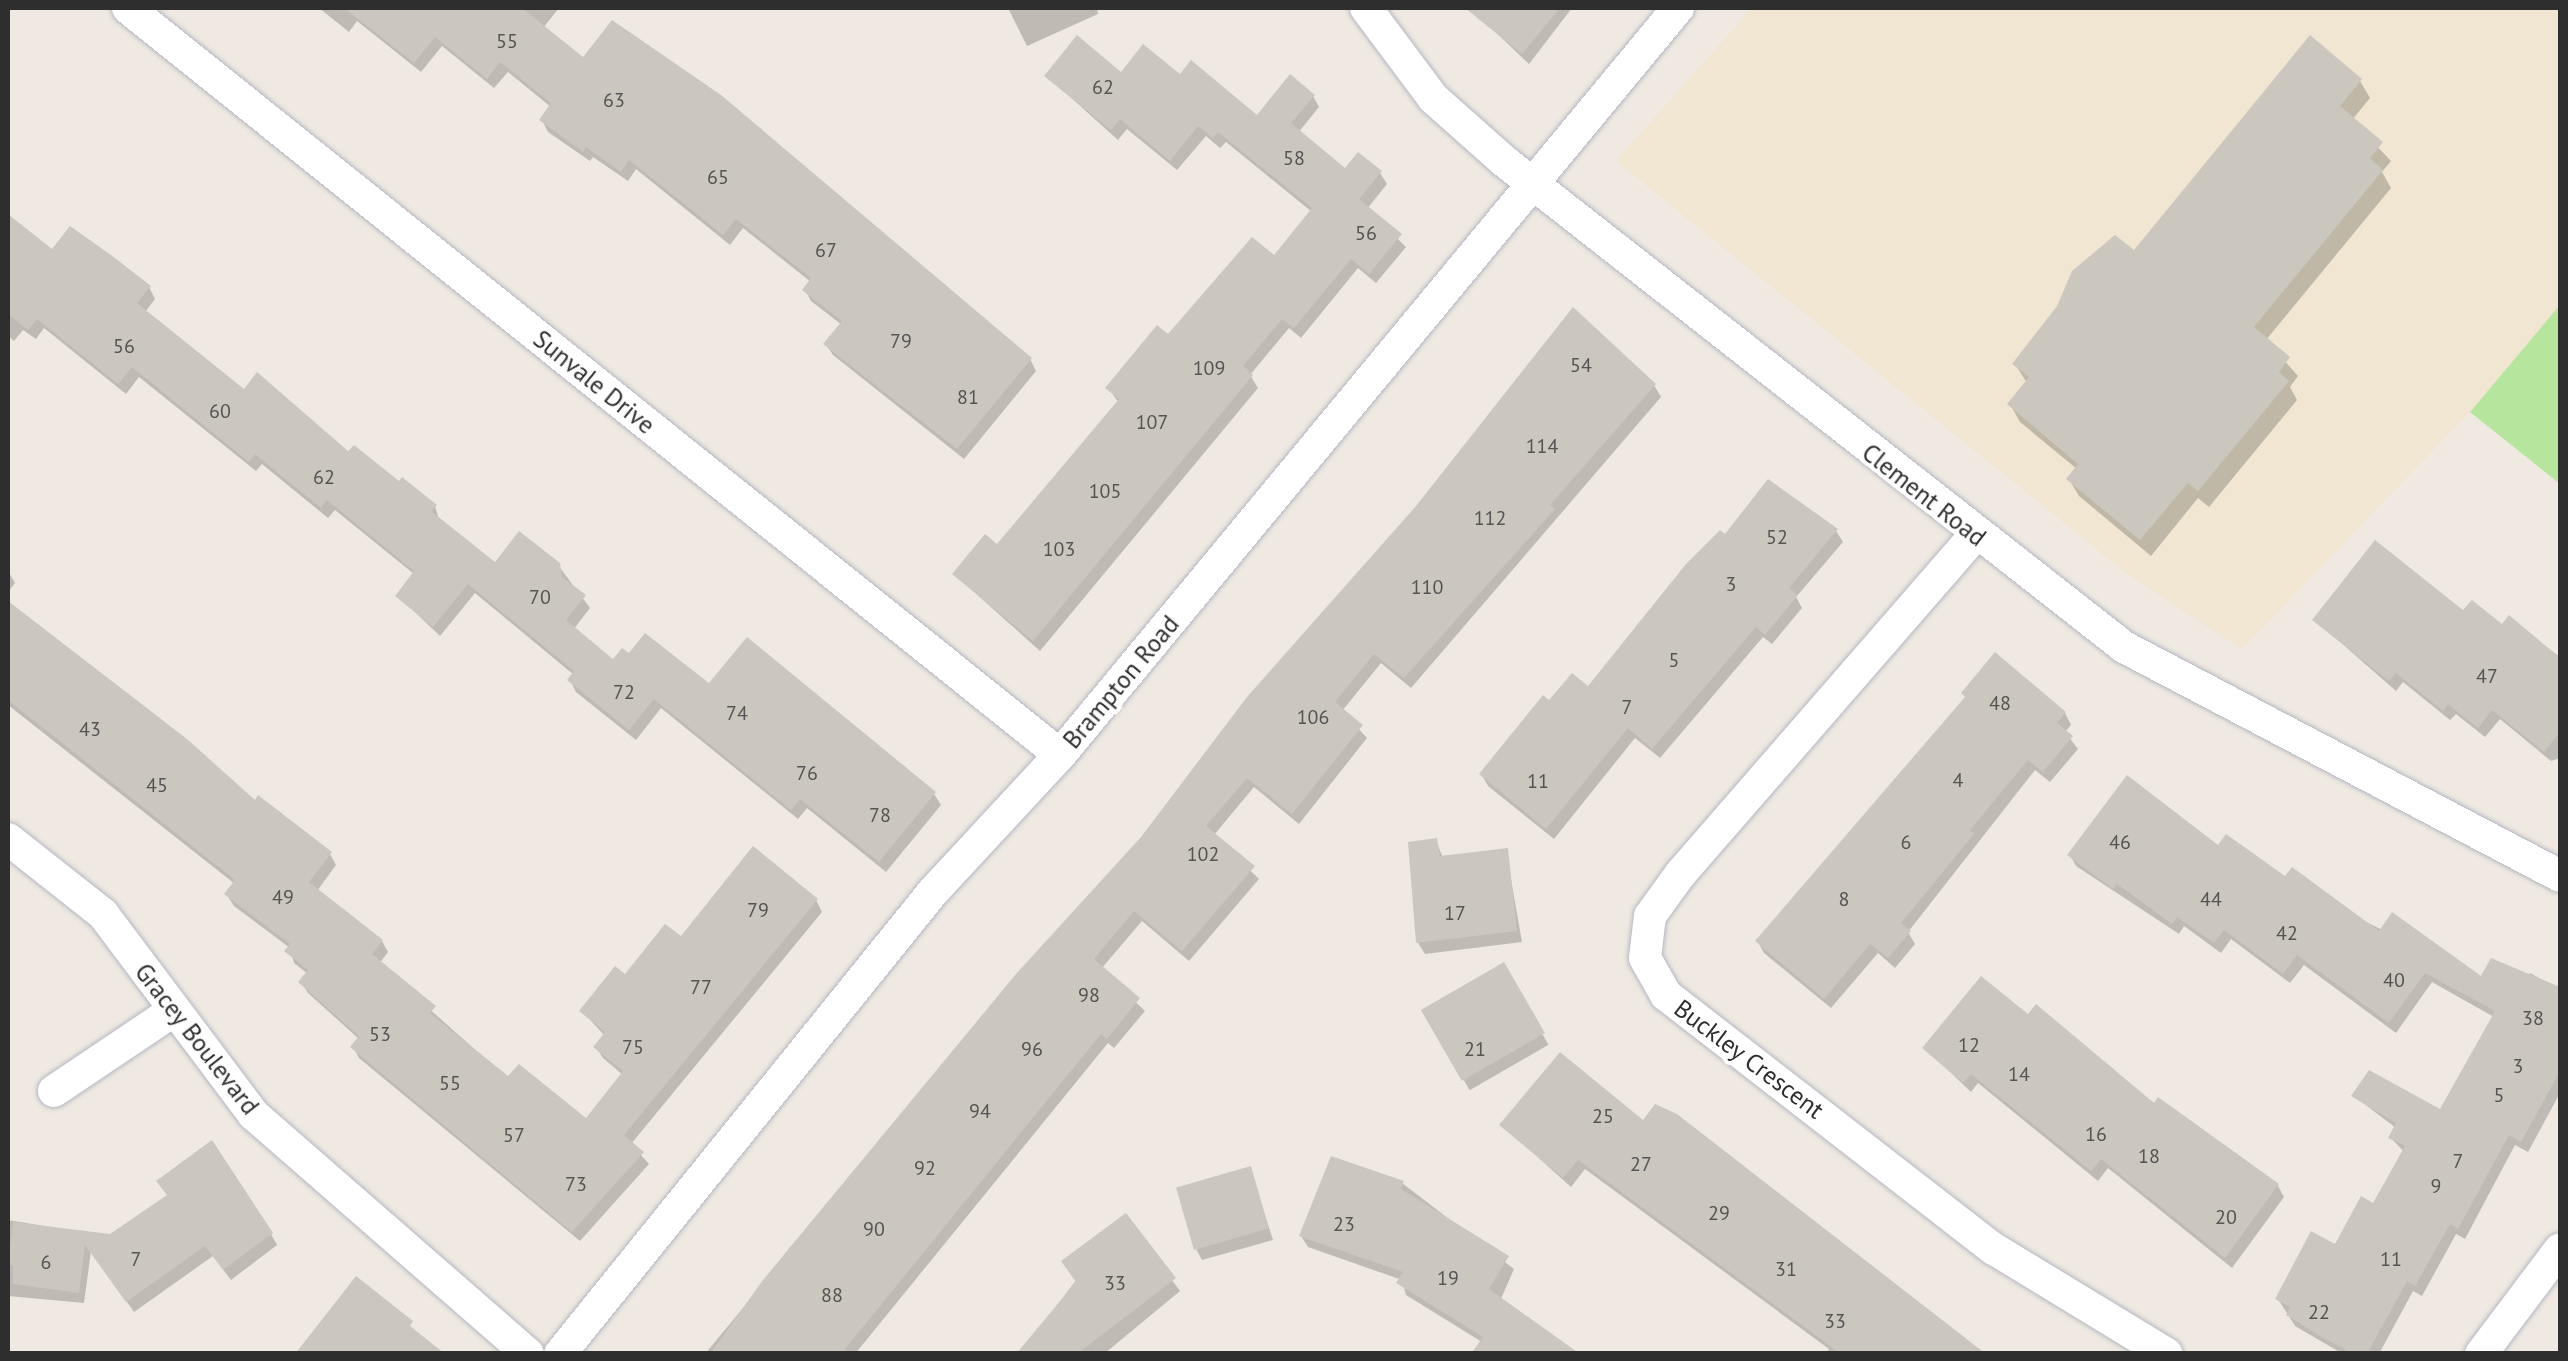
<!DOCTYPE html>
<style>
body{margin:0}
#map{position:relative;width:2568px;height:1361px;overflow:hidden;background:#efe9e1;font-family:"PT Sans",sans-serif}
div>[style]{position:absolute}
.education>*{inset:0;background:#f0e6d1}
.green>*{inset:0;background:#b6e59e}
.shadow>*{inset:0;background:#0003;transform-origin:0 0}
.building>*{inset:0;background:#cbc7bf;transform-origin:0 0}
.roads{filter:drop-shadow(0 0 2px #b4b7c1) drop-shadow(0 0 2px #b4b7c1)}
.minor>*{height:32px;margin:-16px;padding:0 16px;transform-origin:16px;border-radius:16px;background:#fff}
span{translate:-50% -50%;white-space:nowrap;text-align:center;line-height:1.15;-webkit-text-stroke:8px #fff;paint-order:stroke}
.number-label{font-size:20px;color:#555452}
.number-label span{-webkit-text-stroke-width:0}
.street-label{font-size:25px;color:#2e2e2e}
.frame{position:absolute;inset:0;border:10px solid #2e2e2e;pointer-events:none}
</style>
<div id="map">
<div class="education">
<div style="clip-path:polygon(1752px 8px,2560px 8px,2560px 305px,2470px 412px,2242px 649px,2126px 573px,1616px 161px)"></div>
</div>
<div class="green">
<div style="clip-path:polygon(2560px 305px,2560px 484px,2470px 412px)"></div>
</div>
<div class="shadow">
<div style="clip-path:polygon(319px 8px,559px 8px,543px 28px,583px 61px,1030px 359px,1036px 371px,964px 459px,833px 355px,826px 344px,842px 325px,811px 301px,805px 290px,811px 282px,743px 228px,730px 245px,636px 169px,628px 181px,593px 157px,590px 161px,548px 132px,542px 120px,551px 107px,508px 72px,494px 88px,442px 46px,421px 72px,357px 21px,349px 32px)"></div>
<div style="clip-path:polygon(1008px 8px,1097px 8px,1098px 14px,1027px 46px)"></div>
<div style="clip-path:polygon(1497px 8px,1572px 8px,1529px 64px,1485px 22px)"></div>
<div style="clip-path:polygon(1047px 76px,1180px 77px,1258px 118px,1313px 96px,1319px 107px,1298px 133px,1345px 171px,1380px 173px,1387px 184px,1367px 209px,1406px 247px,1376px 283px,1358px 268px,1301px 338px,1289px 328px,1250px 375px,1258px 388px,1040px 651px,955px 575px,998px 547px,1119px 403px,1108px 388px,1274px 258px,1312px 212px,1226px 142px,1220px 148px,1206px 136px,1177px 170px,1127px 129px,1118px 140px)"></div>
<div style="clip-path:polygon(2360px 81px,2370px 98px,2352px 120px,2391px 161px,2382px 172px,2391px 188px,2266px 340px,2298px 376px,2290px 387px,2297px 400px,2209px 507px,2198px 498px,2151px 556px,2079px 496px,2069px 479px,2077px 469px,2020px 422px,2010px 404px,2027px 383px,2015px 364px,2134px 253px)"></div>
<div style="clip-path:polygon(8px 217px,53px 252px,149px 287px,155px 299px,145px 312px,244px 392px,435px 506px,439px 520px,495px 565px,558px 565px,590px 608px,573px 630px,613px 662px,710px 687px,934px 794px,941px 805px,886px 872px,807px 808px,798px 819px,661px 708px,636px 740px,576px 692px,570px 680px,574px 675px,475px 593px,440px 636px,398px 596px,414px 574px,335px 510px,328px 518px,262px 464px,256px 471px,139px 377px,126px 394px,44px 328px,36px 339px,23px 330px,14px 341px,8px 336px)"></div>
<div style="clip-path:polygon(1654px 385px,1661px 397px,1411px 688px,1381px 663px,1342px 711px,1367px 738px,1299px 824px,1254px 787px,1214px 835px,1259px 879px,1189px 961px,1142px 921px,1101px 969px,1145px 1011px,1114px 1048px,1108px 1043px,855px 1354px,705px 1354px,1018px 975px)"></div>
<div style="clip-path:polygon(1836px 531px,1843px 542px,1796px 597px,1802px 608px,1772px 644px,1763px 637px,1660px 758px,1635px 738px,1554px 839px,1488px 786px,1482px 775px,1550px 704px,1588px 690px,1725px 538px)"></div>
<div style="clip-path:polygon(8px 571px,15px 583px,8px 592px)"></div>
<div style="clip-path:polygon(8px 604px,186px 741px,255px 803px,330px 854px,336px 865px,317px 891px,382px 941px,388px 952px,379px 964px,509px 1080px,586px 1122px,623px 1075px,603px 1058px,596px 1047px,605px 1036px,582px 1011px,681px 940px,816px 900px,822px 912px,631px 1144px,649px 1164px,580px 1241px,359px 1058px,353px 1047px,359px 1039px,308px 993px,301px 982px,308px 974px,294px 963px,290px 948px,234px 906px,227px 895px,235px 884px,8px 705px)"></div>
<div style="clip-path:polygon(2464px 614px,2502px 627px,2509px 619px,2560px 657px,2560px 758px,2551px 761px,2500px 719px,2485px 737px,2456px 714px,2450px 720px,2403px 682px,2396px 691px,2315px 620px)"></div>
<div style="clip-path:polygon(2065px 713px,2071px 725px,2065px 732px,2078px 749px,2050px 782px,2035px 770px,1908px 932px,1915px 944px,1895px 968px,1878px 953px,1831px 1008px,1764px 953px,1758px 942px)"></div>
<div style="clip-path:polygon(1436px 841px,1443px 858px,1506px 851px,1522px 942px,1425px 954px,1418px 943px)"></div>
<div style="clip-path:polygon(2219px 848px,2482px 980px,2526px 981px,2530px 973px,2560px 990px,2560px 1093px,2528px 1152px,2515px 1145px,2465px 1239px,2456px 1234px,2422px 1296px,2413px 1291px,2379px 1354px,2343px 1354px,2295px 1326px,2278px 1299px,2374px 1206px,2404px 1152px,2391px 1138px,2396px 1128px,2354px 1096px,2441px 1112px,2494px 1017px,2432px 982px,2396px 1033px,2304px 965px,2290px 983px,2231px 939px,2221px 953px,2184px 926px,2179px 934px,2076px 866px,2070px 855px)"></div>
<div style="left:1503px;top:966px;width:91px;height:91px;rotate:60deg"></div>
<div style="clip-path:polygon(2028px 1018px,2278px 1186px,2284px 1197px,2232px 1268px,2108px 1168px,2098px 1181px,1978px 1083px,1971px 1092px,1925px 1048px)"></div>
<div style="clip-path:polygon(1643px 1123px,1982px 1354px,1826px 1354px,1829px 1349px,1585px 1169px,1571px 1187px,1502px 1125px)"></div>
<div style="clip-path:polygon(1250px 1169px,1273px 1240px,1202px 1260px,1196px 1249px)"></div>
<div style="clip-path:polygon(1402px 1183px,1514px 1269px,1482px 1342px,1406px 1295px,1402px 1280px,1308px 1247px,1301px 1236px)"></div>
<div style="clip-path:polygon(1125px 1216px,1180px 1291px,1104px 1354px,1020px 1354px)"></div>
<div style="clip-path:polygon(8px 1220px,111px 1237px,271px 1234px,277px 1245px,231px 1280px,213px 1256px,134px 1312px,91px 1251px,84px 1303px,8px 1296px)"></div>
</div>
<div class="building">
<div style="clip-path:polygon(344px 8px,522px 8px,583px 57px,612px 20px,721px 95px,1032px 358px,957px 449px,823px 344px,842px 321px,802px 290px,811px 278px,736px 219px,723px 235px,629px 160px,621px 172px,586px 147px,583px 152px,539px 120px,551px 103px,500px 62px,487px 79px,435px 37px,414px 63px)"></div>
<div style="clip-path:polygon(1465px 8px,1560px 8px,1522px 54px)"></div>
<div style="clip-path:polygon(1077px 35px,1121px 72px,1143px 44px,1180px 74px,1191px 60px,1257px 115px,1290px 74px,1315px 95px,1291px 123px,1345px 168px,1358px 152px,1382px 171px,1359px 199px,1402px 234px,1369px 274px,1351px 259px,1294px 328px,1282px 319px,1243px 366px,1253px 375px,1033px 641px,952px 574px,985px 534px,997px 544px,1119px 399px,1105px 388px,1157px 325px,1168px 334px,1252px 237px,1274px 255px,1312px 208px,1218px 132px,1213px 138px,1198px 126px,1170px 161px,1120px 119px,1111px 130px,1044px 76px)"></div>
<div style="clip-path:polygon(2310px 35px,2362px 79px,2340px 106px,2383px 142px,2370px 158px,2383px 170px,2254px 327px,2290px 357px,2279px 372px,2289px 381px,2198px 491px,2188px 483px,2140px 540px,2066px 479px,2078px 464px,2007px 404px,2029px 377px,2012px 364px,2057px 306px,2072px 271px,2115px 235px,2134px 250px)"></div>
<div style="clip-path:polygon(8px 214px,52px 249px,70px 226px,111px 255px,151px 286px,137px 303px,244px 389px,257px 372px,348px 451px,354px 445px,399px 481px,402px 477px,437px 505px,431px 511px,495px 562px,519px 531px,560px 563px,562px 577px,586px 595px,566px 620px,613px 659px,622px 648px,629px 653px,645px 633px,709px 683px,747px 637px,936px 792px,879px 862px,800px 799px,791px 810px,654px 699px,629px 730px,567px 680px,574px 671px,468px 584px,433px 627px,395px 596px,414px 571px,327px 500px,321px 508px,255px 454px,249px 462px,132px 367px,118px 384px,37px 319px,28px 330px,8px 314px)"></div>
<div style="clip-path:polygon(1573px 307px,1656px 384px,1550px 505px,1555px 509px,1404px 678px,1374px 654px,1335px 702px,1363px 725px,1292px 814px,1247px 778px,1206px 826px,1255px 866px,1182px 951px,1134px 911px,1094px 959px,1140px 998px,1107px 1039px,1101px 1034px,841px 1354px,710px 1354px,763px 1280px,1016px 974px,1141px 837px,1247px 697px,1416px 506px)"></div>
<div style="clip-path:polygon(1768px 479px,1838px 529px,1789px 588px,1798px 595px,1765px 635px,1756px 627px,1652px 749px,1628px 728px,1546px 829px,1479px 774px,1543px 695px,1549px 700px,1572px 673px,1588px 686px,1686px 564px,1720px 530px,1725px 534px)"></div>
<div style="clip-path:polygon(2375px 540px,2463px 610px,2472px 600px,2502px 624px,2509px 615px,2560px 658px,2560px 732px,2544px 752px,2492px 710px,2478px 728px,2448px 704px,2443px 711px,2396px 673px,2389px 681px,2312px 620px)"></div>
<div style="clip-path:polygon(8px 601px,187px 739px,255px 800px,258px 795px,332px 852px,309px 882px,383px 940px,372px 954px,436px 1006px,430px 1013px,508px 1076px,519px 1064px,586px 1118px,623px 1071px,593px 1047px,605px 1032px,579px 1011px,615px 966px,625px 974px,665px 924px,681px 936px,753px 846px,818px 899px,624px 1135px,644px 1152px,572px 1232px,350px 1047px,359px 1036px,298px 982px,308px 970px,284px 951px,290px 944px,224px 894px,235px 880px,8px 700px)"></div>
<div style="clip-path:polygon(1995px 652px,2066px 712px,2057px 723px,2073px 736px,2043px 772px,2028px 760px,1970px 830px,1974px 834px,1901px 923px,1911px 931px,1888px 958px,1870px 944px,1824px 999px,1755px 941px,1965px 697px,1961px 693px)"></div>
<div style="clip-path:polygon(2127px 775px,2218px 845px,2226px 834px,2285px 876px,2292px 867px,2379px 931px,2392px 912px,2481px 976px,2491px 958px,2560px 987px,2560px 1071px,2521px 1142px,2509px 1135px,2458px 1229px,2450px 1224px,2415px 1286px,2407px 1281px,2367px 1354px,2353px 1354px,2320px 1336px,2286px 1315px,2290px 1307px,2275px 1299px,2311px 1231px,2335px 1244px,2361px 1196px,2373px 1203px,2405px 1146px,2388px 1138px,2396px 1123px,2351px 1096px,2369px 1070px,2440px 1109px,2495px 1011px,2425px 973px,2389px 1023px,2297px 955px,2283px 974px,2224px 930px,2214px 943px,2177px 917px,2172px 924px,2117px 884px,2113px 889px,2067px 855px)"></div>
<div style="clip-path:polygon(1437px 838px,1440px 856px,1508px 848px,1517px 931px,1416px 943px,1408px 842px)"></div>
<div style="left:1504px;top:962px;width:82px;height:96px;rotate:60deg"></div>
<div style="clip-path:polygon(1981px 976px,2028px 1014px,2036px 1004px,2154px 1103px,2158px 1097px,2279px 1184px,2225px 1258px,2101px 1159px,2091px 1171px,1971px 1074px,1963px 1083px,1922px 1048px)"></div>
<div style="clip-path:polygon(1560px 1052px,1643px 1120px,1655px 1104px,1677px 1114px,1986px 1354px,1841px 1354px,1578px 1160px,1563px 1178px,1499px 1125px)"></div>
<div style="clip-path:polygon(212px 1140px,273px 1233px,223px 1270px,205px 1246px,126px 1302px,85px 1245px,79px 1293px,13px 1284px,13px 1265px,8px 1265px,13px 1222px,110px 1234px,167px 1195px,156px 1181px)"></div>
<div style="clip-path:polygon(1331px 1156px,1404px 1181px,1401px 1189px,1509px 1256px,1489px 1289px,1580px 1354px,1471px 1354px,1483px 1337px,1396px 1283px,1403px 1272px,1299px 1236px)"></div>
<div style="left:1251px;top:1166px;width:65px;height:78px;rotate:74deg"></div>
<div style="clip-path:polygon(1126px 1213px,1176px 1278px,1077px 1354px,1016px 1354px,1076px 1282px,1061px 1261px)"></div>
<div style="clip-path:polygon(356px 1276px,413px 1321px,410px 1326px,445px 1354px,295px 1354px)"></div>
</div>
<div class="roads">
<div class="minor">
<div style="left:128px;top:8px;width:1194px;rotate:38.71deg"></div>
<div style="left:1366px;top:8px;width:112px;rotate:53.3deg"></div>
<div style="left:1433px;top:98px;width:95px;rotate:41.6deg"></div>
<div style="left:1504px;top:161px;width:788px;rotate:38.09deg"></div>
<div style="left:2124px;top:647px;width:492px;rotate:27.7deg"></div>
<div style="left:1975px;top:535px;width:448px;rotate:131deg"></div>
<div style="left:1681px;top:873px;width:53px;rotate:125.8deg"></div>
<div style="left:1650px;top:916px;width:42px;rotate:96.8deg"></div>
<div style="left:1645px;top:958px;width:43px;rotate:60.4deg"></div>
<div style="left:1666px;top:995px;width:415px;rotate:37.8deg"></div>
<div style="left:1994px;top:1249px;width:202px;rotate:31.3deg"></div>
<div style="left:8px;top:839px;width:121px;rotate:38.3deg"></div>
<div style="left:103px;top:914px;width:250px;rotate:53.1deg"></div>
<div style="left:253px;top:1114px;width:365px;rotate:41.1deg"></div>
<div style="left:54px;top:1091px;width:143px;rotate:-33.9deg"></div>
<div style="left:560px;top:1354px;width:592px;rotate:-51.1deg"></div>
<div style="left:932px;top:893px;width:188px;rotate:-47.2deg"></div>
<div style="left:1060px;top:755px;width:970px;rotate:-50.4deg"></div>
<div style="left:2481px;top:1354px;width:131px;rotate:-53deg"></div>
</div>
</div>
<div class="number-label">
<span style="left:507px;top:41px">55</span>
<span style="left:1103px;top:87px">62</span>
<span style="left:614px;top:100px">63</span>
<span style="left:1294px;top:158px">58</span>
<span style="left:718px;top:177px">65</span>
<span style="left:1366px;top:233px">56</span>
<span style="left:826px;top:250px">67</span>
<span style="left:901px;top:341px">79</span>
<span style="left:124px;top:346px">56</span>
<span style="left:1581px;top:365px">54</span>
<span style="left:1209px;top:368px">109</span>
<span style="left:968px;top:397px">81</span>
<span style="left:220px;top:411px">60</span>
<span style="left:1152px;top:422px">107</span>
<span style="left:1542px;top:446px">114</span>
<span style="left:324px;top:477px">62</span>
<span style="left:1105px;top:491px">105</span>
<span style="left:1490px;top:518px">112</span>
<span style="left:1777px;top:537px">52</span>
<span style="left:1059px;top:549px">103</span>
<span style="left:1731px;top:584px">3</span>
<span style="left:1427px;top:587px">110</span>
<span style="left:540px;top:597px">70</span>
<span style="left:1674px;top:660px">5</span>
<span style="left:2487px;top:676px">47</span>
<span style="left:624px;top:692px">72</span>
<span style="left:2000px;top:703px">48</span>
<span style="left:1627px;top:707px">7</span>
<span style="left:737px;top:713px">74</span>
<span style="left:1313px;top:717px">106</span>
<span style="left:90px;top:729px">43</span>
<span style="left:807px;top:773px">76</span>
<span style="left:1958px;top:780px">4</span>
<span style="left:1538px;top:781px">11</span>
<span style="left:157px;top:785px">45</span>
<span style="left:880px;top:815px">78</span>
<span style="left:1906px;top:842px">6</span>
<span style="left:2120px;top:842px">46</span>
<span style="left:1203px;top:854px">102</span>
<span style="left:283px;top:897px">49</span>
<span style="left:1844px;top:899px">8</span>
<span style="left:2211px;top:899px">44</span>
<span style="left:758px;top:910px">79</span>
<span style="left:1455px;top:913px">17</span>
<span style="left:2287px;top:933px">42</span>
<span style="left:2394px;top:980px">40</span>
<span style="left:701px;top:987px">77</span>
<span style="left:1089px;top:995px">98</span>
<span style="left:2533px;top:1018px">38</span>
<span style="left:380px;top:1034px">53</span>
<span style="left:1969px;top:1045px">12</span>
<span style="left:633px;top:1047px">75</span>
<span style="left:1032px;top:1049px">96</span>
<span style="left:1475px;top:1049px">21</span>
<span style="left:2518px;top:1066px">3</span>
<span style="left:2019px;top:1074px">14</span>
<span style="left:450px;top:1083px">55</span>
<span style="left:2499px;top:1095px">5</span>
<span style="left:980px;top:1111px">94</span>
<span style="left:1603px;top:1116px">25</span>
<span style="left:2096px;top:1134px">16</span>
<span style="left:514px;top:1135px">57</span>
<span style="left:2149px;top:1156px">18</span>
<span style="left:2458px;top:1161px">7</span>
<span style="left:1641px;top:1164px">27</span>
<span style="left:925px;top:1168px">92</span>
<span style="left:576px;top:1184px">73</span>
<span style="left:2436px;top:1186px">9</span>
<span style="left:1719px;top:1213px">29</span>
<span style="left:2226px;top:1217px">20</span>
<span style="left:1344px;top:1224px">23</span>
<span style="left:874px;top:1229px">90</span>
<span style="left:136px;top:1259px">7</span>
<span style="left:2391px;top:1259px">11</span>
<span style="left:46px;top:1262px">6</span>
<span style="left:1786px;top:1269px">31</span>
<span style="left:1448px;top:1278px">19</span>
<span style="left:1115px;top:1283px">33</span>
<span style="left:832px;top:1295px">88</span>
<span style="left:2319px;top:1312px">22</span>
<span style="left:1835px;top:1321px">33</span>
</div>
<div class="street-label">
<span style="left:594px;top:382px;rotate:39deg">Sunvale Drive</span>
<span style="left:1924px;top:495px;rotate:38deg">Clement Road</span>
<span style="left:1121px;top:682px;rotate:-50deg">Brampton Road</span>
<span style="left:197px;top:1039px;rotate:52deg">Gracey Boulevard</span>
<span style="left:1749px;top:1059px;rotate:37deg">Buckley Crescent</span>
</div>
<div class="frame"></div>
</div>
